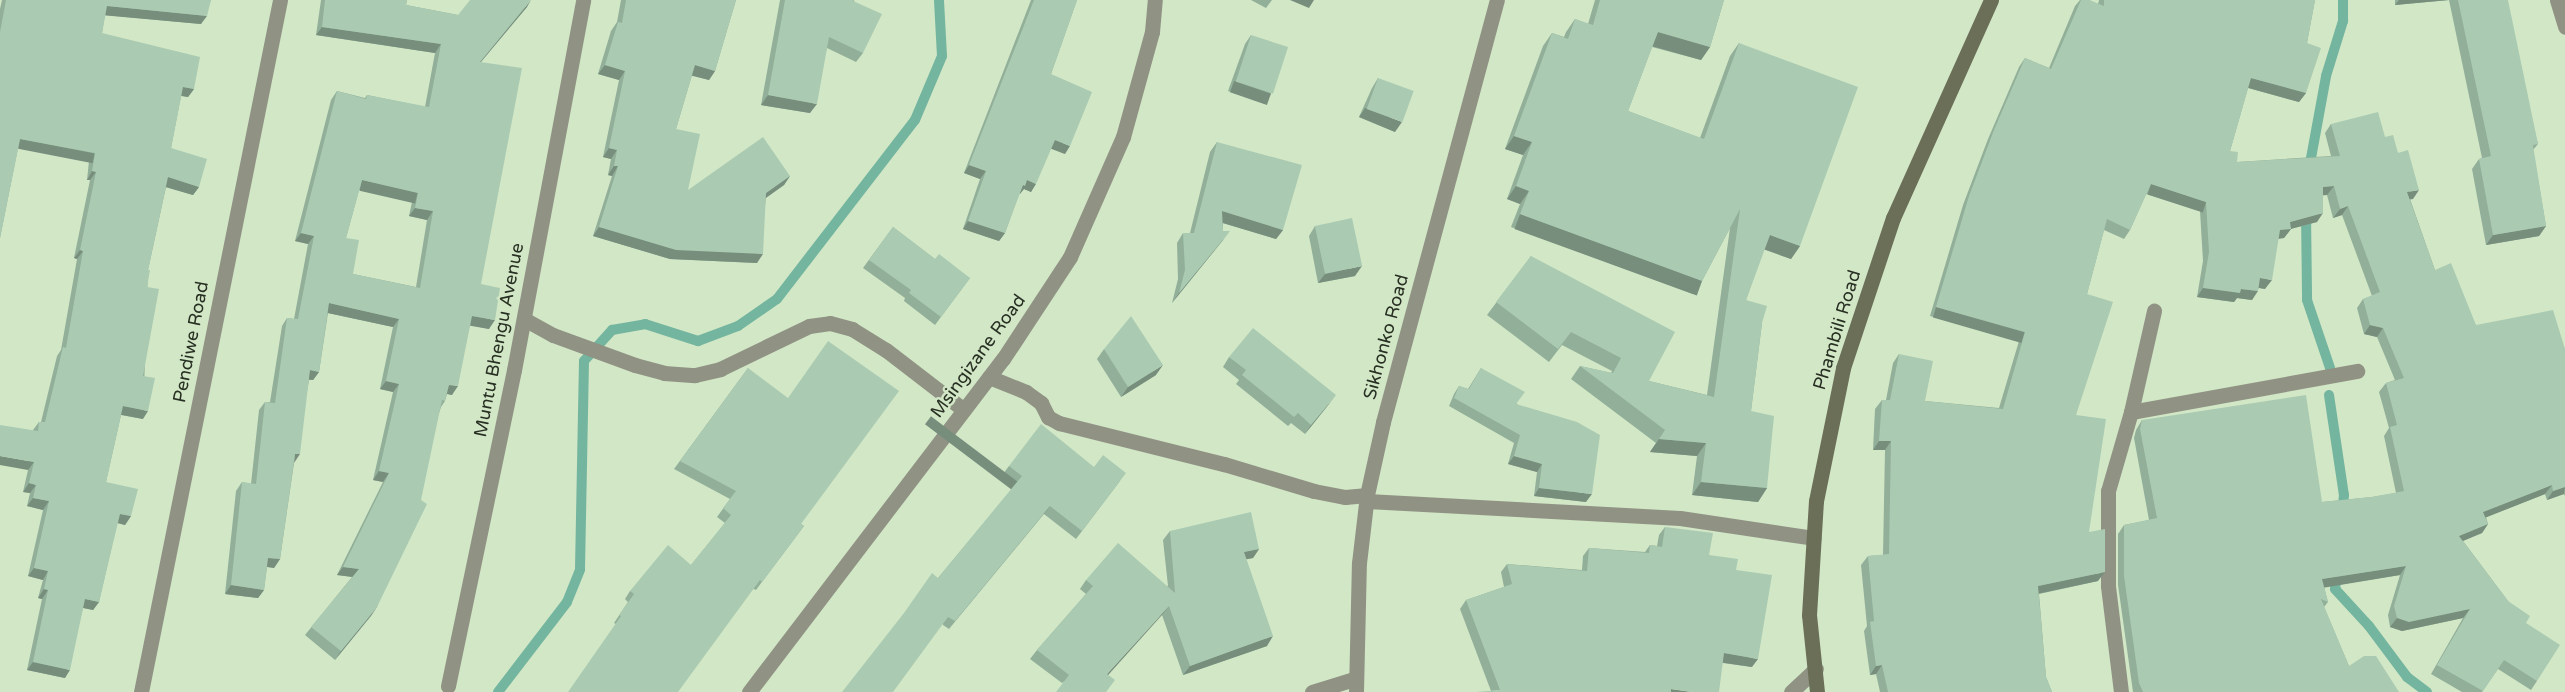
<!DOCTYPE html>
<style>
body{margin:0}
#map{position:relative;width:2565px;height:692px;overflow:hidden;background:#d2e7c6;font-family:"Varela Round",sans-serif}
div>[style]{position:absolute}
.stream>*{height:10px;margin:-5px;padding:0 5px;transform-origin:5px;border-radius:5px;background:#74b59f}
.street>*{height:15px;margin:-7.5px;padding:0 7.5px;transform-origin:7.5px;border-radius:7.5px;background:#909384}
.secondary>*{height:15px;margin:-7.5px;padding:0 7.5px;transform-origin:7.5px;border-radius:7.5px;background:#6b6f58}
.wall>*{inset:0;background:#92af99}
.shaded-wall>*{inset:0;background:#778e7d;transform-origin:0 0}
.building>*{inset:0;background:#aacbb2;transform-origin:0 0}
span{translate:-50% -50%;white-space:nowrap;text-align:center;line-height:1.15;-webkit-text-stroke:5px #d2e7c6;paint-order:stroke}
.street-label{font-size:18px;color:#283023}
</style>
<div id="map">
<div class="stream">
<div style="left:2309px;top:169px;width:95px;rotate:-79.6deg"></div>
<div style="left:2326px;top:76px;width:58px;rotate:-72.8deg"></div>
<div style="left:2343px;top:21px;width:21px;rotate:-90deg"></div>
<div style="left:2306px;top:212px;width:88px;rotate:89.3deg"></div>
<div style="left:2307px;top:300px;width:72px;rotate:71.3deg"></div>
<div style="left:2329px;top:395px;width:101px;rotate:81.5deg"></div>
<div style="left:2344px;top:495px;width:19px;rotate:96deg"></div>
<div style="left:2337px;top:571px;width:18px;rotate:96deg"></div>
<div style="left:2335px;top:589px;width:50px;rotate:47.4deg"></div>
<div style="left:2369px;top:626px;width:64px;rotate:53.3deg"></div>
<div style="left:2407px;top:677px;width:25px;rotate:37deg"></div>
<div style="left:498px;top:692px;width:113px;rotate:-52.5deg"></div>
<div style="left:567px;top:602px;width:35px;rotate:-68deg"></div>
<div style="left:580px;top:569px;width:208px;rotate:-88.9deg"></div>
<div style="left:584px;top:361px;width:42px;rotate:-47.9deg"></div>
<div style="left:612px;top:330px;width:34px;rotate:-10deg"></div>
<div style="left:645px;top:324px;width:56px;rotate:17.8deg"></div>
<div style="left:698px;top:341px;width:43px;rotate:-20.6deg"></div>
<div style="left:738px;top:326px;width:47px;rotate:-34.7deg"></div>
<div style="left:777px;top:299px;width:226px;rotate:-52.4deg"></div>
<div style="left:915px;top:120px;width:69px;rotate:-67.1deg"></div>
<div style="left:942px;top:56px;width:56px;rotate:-93.1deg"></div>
</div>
<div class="street">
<div style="left:2557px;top:0;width:28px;rotate:73deg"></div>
<div style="left:524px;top:319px;width:33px;rotate:29deg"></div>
<div style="left:553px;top:335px;width:87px;rotate:20.1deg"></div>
<div style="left:635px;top:365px;width:30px;rotate:15deg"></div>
<div style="left:664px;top:373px;width:31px;rotate:4deg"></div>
<div style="left:695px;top:375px;width:26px;rotate:-13deg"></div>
<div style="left:720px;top:369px;width:99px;rotate:-25.8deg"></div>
<div style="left:809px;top:326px;width:21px;rotate:-8deg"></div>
<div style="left:830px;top:323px;width:23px;rotate:15deg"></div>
<div style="left:852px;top:329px;width:40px;rotate:32deg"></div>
<div style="left:886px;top:350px;width:98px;rotate:37.6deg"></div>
<div style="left:989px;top:377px;width:40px;rotate:22deg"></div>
<div style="left:1026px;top:392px;width:19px;rotate:36deg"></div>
<div style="left:1041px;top:403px;width:16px;rotate:63deg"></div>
<div style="left:1048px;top:417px;width:13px;rotate:29deg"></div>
<div style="left:1059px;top:423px;width:170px;rotate:14deg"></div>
<div style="left:1224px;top:464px;width:94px;rotate:16.7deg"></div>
<div style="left:1314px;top:491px;width:32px;rotate:11deg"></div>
<div style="left:1345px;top:497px;width:22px;rotate:-5deg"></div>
<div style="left:2131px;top:412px;width:230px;rotate:-10.3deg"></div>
<div style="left:1367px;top:501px;width:313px;rotate:3.1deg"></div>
<div style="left:1680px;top:518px;width:135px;rotate:8.5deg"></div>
<div style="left:448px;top:686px;width:323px;rotate:-78.2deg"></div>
<div style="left:514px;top:370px;width:376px;rotate:-79.4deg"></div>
<div style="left:141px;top:692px;width:706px;rotate:-78.64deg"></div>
<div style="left:749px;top:692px;width:419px;rotate:-52.7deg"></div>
<div style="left:1003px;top:359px;width:122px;rotate:-56.7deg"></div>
<div style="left:1070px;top:257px;width:131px;rotate:-66.2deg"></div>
<div style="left:1123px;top:137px;width:109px;rotate:-74.6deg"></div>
<div style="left:1152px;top:32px;width:32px;rotate:-85deg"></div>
<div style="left:1312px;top:692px;width:44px;rotate:-17.2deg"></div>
<div style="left:1356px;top:692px;width:129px;rotate:-88.7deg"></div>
<div style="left:1359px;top:563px;width:68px;rotate:-83.3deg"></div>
<div style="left:1367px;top:495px;width:75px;rotate:-77.6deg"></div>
<div style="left:1383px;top:422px;width:437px;rotate:-74.9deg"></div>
<div style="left:1791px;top:692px;width:34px;rotate:-43deg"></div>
<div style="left:2121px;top:692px;width:107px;rotate:-97deg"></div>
<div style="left:2108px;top:586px;width:95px;rotate:-90deg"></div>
<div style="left:2108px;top:491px;width:82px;rotate:-73.8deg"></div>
<div style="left:2131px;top:412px;width:104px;rotate:-77.2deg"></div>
</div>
<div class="secondary">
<div style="left:1817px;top:692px;width:77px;rotate:-95.9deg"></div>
<div style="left:1809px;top:615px;width:114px;rotate:-86.5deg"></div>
<div style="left:1816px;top:501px;width:136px;rotate:-78.5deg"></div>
<div style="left:1843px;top:368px;width:158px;rotate:-71.6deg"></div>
<div style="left:1893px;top:218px;width:239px;rotate:-65.8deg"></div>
</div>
<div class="wall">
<div style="clip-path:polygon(2px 0,211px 0,201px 24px,105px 15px,102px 33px,194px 89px,188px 97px,181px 96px,171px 148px,199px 187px,193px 195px,166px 187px,148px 270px,143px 419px,121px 415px,106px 482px,131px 516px,125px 525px,117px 523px,99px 602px,93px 610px,83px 608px,65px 678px,27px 670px,42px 599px,38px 598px,43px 580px,28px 576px,43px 510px,27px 506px,30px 493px,23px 492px,28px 470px,33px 430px,39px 422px,41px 422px,57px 356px,61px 350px,77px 259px,74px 258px,90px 180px,87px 180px,89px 161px,18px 148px,0 238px,0 9px)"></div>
<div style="clip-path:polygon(evenodd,321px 0,407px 0,406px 5px,458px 15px,527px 7px,481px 62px,481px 284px,489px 329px,470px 325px,452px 395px,447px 394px,445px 401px,441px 407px,377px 607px,335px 660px,305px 635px,352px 577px,337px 575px,383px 482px,373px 480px,393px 392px,380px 389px,393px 327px,328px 313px,319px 372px,313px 380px,309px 380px,294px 463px,280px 559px,274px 568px,267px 567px,264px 590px,258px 598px,225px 594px,236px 491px,242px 482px,251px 484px,259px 410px,265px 402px,270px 402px,282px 326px,287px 318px,294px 319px,308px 244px,295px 241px,331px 100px,337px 91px,365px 98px,367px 95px,425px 107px,435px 53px,316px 35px,321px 0,359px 190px,412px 202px,409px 216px,427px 220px,416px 287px,353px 274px,346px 238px,359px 190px)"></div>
<div style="clip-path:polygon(621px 0,736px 0,715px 71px,709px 80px,692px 75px,676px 129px,688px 190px,790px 176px,784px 185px,766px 198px,757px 263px,670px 259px,593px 236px,612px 176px,608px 175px,611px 159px,603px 157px,619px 80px,598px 74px,611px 31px,617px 22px)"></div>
<div style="clip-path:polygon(780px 0,854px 0,863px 53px,856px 62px,827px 48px,810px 113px,761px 105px)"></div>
<div style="clip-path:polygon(1031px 0,1077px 0,1051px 74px,1065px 154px,1051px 148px,1031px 192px,1024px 189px,1019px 194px,1005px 233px,999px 241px,963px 229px,980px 179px,964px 173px)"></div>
<div style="clip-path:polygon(1251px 0,1272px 0,1266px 8px)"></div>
<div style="clip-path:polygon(1595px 0,1724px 0,1710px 47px,1701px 60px,1652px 47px,1628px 111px,1700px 138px,1730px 56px,1739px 43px,1800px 246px,1791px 259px,1764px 249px,1746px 300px,1762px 323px,1751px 411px,1767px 488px,1758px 502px,1692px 495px,1697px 456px,1650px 452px,1656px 443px,1571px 379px,1580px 366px,1611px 373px,1612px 371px,1562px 345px,1549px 362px,1487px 315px,1531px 256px,1649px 381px,1707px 395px,1730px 228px,1702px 281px,1693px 294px,1511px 227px,1520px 204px,1507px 199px,1523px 155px,1505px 149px,1543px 46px,1552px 33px,1564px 37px,1566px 32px,1575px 19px,1588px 24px)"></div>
<div style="clip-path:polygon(2080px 0,2089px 0,2098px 4px,2099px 0,2315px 0,2307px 43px,2306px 93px,2299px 102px,2248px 88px,2230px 151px,2237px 162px,2331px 156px,2325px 133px,2331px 124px,2385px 137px,2398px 153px,2413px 199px,2410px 199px,2435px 270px,2476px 325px,2565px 349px,2565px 496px,2564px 494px,2547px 500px,2545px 494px,2486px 517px,2488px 524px,2482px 533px,2463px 541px,2508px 601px,2526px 623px,2537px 681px,2531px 690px,2498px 669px,2482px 692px,2462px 692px,2431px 674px,2463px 618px,2402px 631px,2390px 627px,2388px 615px,2400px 575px,2324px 587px,2328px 602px,2324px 607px,2349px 666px,2399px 692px,2133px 692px,2118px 585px,2118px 534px,2124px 525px,2149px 520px,2134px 438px,2136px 430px,2142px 420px,2322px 502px,2372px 497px,2396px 493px,2384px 436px,2389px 428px,2379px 392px,2386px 383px,2395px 380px,2377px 337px,2364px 334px,2357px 308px,2363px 299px,2372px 296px,2342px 215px,2333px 218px,2327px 195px,2323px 195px,2317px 222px,2291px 229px,2284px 238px,2278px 239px,2265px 289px,2259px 288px,2252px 300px,2237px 298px,2234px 302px,2197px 297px,2203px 261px,2200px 211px,2146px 194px,2130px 230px,2124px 239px,2104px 230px,2087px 294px,2076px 415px,2089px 532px,2098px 581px,2039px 594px,2046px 677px,2052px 692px,1880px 692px,1876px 674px,1870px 675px,1864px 631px,1867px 626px,1861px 565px,1868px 556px,1883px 555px,1885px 450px,1873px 450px,1875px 409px,1882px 400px,1886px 400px,1893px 363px,1899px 354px,1925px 401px,1999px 408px,2019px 341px,1930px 316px,1963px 205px,1988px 139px,2019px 67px,2025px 58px,2049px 68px,2075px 6px)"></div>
<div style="clip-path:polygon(2395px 0,2449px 0,2395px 5px)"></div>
<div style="clip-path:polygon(2449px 0,2500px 0,2538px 144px,2533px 150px,2546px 226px,2539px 236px,2486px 245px,2472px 169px,2479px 159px,2482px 158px)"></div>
<div style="clip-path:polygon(1251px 35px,1271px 94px,1265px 104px,1228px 91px,1245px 44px)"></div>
<div style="clip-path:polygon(1378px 78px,1395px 132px,1359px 117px,1372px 88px)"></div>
<div style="clip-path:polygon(1217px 142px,1283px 230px,1276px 239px,1223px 223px,1223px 240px,1172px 303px,1178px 279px,1177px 243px,1183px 233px,1190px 233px,1210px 152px)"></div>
<div style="clip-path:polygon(1315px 226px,1355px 276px,1318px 283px,1309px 236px)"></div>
<div style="clip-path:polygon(893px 227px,935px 259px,970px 278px,935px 325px,904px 301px,905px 298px,863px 268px)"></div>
<div style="clip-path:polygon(1104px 349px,1156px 375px,1121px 397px,1097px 359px)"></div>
<div style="clip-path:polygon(1229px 357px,1329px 404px,1305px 434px,1291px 423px,1288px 426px,1236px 384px,1239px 380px,1223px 367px)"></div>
<div style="clip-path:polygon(748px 368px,801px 524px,804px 526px,756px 590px,754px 589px,616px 624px,614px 623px,628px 602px,625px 599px,630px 591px,691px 565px,725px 523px,717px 517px,730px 499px,674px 469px)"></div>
<div style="clip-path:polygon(1481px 368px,1517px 404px,1586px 502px,1534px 496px,1537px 472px,1508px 464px,1514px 443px,1449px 406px,1454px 394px,1459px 386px,1468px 389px)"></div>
<div style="clip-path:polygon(1009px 466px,1094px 467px,1120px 481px,1076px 539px,1044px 514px,949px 629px,943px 625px,938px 578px,1016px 484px,1003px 474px)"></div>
<div style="clip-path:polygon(1665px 527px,1709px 555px,1736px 570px,1752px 667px,1723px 663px,1491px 691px,1460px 609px,1466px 600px,1504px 587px,1501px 572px,1507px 564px,1582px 570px,1583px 556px,1589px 548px,1645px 552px,1650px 545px,1657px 546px,1659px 535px)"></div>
<div style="clip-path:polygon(1170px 531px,1259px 549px,1253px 558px,1246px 559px,1267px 646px,1183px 675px,1162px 615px,1062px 683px,1030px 659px,1037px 650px,1086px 594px,1080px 589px,1086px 580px,1168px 586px,1163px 540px)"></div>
</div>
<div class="shaded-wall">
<div style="clip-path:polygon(531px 0,527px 7px,474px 70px,480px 62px)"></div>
<div style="clip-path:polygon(1290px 0,1314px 0,1309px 8px)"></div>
<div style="clip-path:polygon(2399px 0,2449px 0,2395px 5px)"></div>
<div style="clip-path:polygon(107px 6px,207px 16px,201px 24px,101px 15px)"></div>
<div style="clip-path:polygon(322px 27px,441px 44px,435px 53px,316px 35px)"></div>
<div style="clip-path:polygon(1658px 32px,1710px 47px,1701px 60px,1648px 45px)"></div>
<div style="clip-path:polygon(605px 65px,625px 71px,619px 80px,598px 74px)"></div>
<div style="clip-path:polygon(695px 65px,715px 71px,709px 80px,689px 75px)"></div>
<div style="clip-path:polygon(2251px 78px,2306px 93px,2299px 102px,2245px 87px)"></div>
<div style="left:1234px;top:81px;width:39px;height:12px;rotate:19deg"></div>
<div style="clip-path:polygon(183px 87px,194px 89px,188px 97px,177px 95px)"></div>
<div style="clip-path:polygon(768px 95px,817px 104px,810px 113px,761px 105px)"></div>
<div style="clip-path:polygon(1365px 108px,1402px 122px,1395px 132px,1359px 117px)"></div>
<div style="clip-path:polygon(1514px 136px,1532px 142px,1523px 155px,1505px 149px)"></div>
<div style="left:20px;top:139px;width:76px;height:10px;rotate:11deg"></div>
<div style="clip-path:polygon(1055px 140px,1070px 146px,1065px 154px,1049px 148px)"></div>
<div style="clip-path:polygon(609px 148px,617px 150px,611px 159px,603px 157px)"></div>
<div style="clip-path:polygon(969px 165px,986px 171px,980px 179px,964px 173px)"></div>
<div style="clip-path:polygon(614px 166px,618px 166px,612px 176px,608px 175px)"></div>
<div style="clip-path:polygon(92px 171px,96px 172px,90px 180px,87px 180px)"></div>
<div style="clip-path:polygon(790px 176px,784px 185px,760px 202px,766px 193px)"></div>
<div style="clip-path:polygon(168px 177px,199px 187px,193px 195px,162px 186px)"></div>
<div style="left:362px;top:180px;width:57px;height:11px;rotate:13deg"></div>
<div style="clip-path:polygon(1027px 180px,1036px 184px,1031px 192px,1024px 189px,1020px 194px,1017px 193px)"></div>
<div style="left:2151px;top:184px;width:58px;height:11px;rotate:18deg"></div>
<div style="clip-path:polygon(1516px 186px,1529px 191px,1520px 204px,1507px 199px)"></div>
<div style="clip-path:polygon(2334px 186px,2327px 195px,2316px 196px,2323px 187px)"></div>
<div style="clip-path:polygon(2419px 190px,2413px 199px,2401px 201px,2407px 192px)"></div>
<div style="clip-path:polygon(2348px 206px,2342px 215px,2333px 218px,2340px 209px)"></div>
<div style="clip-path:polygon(415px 208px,433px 211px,427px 220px,409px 216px)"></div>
<div style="clip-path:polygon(1222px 211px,1283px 230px,1276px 239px,1216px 221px)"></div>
<div style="clip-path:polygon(2323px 213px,2317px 222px,2290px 229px,2291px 229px,2284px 238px,2273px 239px,2280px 230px,2290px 222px)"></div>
<div style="left:1520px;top:214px;width:194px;height:16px;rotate:20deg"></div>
<div style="clip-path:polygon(968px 221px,1005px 233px,999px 241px,963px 229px)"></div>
<div style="clip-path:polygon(2546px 226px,2539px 236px,2486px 245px,2493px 235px)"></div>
<div style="clip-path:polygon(599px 227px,763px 254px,757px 263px,670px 259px,593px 236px)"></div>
<div style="clip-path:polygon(1230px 231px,1223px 240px,1172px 303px,1179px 293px)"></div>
<div style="clip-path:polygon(301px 233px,314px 236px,308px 244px,295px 241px)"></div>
<div style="clip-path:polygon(1770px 235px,1800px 246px,1791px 259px,1760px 248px)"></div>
<div style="clip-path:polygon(80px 250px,83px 251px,77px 259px,74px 258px)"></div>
<div style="clip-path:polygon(1362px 266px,1355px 276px,1318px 283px,1325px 274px)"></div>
<div style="clip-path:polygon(2260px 278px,2272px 280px,2265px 289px,2254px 287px)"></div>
<div style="clip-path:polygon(2203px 288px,2241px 289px,2258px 291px,2252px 300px,2237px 298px,2234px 302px,2197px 297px)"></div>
<div style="clip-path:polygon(329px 303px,399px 319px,393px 327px,323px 312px)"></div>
<div style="left:1936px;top:307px;width:92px;height:11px;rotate:16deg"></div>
<div style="clip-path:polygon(472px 316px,495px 320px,489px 329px,466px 325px)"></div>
<div style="clip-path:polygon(2370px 325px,2383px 328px,2377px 337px,2364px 334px)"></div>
<div style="clip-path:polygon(1163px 365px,1156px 375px,1121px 397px,1128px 387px)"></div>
<div style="clip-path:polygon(310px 370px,319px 372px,313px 380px,304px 379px)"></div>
<div style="clip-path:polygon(386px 381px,399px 384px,393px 392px,380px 389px)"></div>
<div style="clip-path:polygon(449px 385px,458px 386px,452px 395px,443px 393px)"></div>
<div style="clip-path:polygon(1336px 395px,1329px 404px,1305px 434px,1311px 425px)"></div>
<div style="clip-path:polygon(123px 406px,148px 411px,143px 419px,117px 414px)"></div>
<div style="clip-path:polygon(1659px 439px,1706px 443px,1697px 456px,1650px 452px)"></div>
<div style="clip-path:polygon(1879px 441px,1891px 441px,1885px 450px,1873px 450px)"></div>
<div style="clip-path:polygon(295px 454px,300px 454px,294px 463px)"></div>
<div style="clip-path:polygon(0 456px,34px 462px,28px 470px,0 465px)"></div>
<div style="clip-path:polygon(1514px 456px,1542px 464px,1537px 472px,1508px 464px)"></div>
<div style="clip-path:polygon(379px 471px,389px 473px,383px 482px,373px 480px)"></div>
<div style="clip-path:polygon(1701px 482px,1767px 488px,1758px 502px,1692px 495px)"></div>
<div style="clip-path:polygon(29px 483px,36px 485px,30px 493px,23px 492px)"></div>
<div style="clip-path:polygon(2552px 485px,2545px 494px,2477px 521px,2483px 512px)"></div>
<div style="clip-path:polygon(2565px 487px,2564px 494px,2547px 500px,2553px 491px)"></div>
<div style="clip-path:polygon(1539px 488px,1592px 494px,1586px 502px,1534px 496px)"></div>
<div style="clip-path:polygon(33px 498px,49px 501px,43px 510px,27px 506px)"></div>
<div style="left:1050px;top:506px;width:10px;height:149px;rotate:127deg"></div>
<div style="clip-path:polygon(120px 514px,131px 516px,125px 525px,114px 522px)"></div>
<div style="clip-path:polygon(2488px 524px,2482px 533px,2453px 545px,2459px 536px)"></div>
<div style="clip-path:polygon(1259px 549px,1253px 558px,1238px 561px,1244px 552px)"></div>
<div style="clip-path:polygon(268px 558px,280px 559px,274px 568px,262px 566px)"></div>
<div style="clip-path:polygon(2406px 566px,2400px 575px,2316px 589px,2322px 579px)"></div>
<div style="clip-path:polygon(343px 567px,359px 569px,353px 577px,337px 575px)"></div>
<div style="clip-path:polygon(34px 568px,48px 571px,43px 580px,28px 576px)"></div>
<div style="clip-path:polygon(2105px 572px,2098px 581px,2032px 595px,2038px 586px)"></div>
<div style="clip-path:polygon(231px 585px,264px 590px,258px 598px,225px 594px)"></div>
<div style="clip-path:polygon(44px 589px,48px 590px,42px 599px,38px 598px)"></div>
<div style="clip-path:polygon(85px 599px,99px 602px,93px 610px,79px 607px)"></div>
<div style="clip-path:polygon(1169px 606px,1162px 615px,1101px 683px,1107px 674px)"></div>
<div style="clip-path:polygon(377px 607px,371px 616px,335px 660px,341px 651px)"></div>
<div style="clip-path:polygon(2470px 609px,2463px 618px,2402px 631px,2390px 627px,2397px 618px)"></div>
<div style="clip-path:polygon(1273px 636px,1267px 646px,1183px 675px,1190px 666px)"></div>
<div style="clip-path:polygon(1724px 653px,1758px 659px,1752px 667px,1718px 662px)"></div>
<div style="clip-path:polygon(33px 662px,70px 670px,65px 678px,27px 670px)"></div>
<div style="clip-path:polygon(1882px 665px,1876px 674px,1870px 675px,1876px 666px)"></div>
<div style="clip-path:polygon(1671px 689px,1692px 692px,1669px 692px)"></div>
</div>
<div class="building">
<div style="clip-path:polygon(6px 0,211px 0,207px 16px,107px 6px,102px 33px,200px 57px,194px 89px,183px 87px,171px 148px,207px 159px,199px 187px,168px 177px,148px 270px,150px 270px,147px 287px,159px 289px,143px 376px,155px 378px,148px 411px,123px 406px,106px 482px,138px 489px,131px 516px,120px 514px,99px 602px,85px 599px,70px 670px,33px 662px,48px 590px,44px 589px,48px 571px,34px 568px,49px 501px,33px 498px,36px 485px,29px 483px,34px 462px,0 456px,0 425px,38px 431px,39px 422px,45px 422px,63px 347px,66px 348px,83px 251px,80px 250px,96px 172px,92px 171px,95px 153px,20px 139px,0 238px,0 32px)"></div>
<div style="clip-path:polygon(evenodd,325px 0,407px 0,406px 5px,458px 15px,470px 0,531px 0,480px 62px,522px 68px,481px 284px,500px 288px,495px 320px,472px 316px,458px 386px,449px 385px,445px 401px,442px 400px,421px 500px,427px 504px,377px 607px,341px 651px,311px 627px,359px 569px,343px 567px,389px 473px,379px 471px,399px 384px,386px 381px,399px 319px,329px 303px,319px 372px,310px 370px,300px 454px,295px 454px,280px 559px,268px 558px,264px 590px,231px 585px,242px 482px,256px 484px,265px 402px,275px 403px,287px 318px,298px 319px,314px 236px,301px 233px,337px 91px,366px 99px,367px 95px,429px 107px,441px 44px,322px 27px,325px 0,362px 180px,418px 193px,415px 208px,433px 211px,420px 288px,353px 274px,359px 240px,346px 238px,362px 180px)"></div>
<div style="clip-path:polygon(626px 0,736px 0,715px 71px,695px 65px,676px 129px,700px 134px,688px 190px,763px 137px,790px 176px,766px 193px,763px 254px,676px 250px,599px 227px,618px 166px,614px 166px,617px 150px,609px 148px,625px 71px,605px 65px,618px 22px,622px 23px)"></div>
<div style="clip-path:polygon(785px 0,854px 0,853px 1px,882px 14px,863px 53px,829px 37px,817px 104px,768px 95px)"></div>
<div style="clip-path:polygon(1034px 0,1077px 0,1051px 74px,1092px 92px,1070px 146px,1055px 140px,1036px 184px,1027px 180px,1025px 186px,1023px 185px,1005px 233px,968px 221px,986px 171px,969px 165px)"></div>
<div style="clip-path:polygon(1600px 0,1724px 0,1710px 47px,1658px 32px,1628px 111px,1704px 139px,1739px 43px,1858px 87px,1800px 246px,1770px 235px,1746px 300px,1767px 306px,1762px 323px,1751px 411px,1774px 416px,1767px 488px,1701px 482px,1706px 443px,1659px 439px,1665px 430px,1580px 366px,1613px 373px,1621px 358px,1571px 332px,1558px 349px,1496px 302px,1531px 256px,1675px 332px,1649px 381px,1714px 397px,1740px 209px,1702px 281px,1520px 214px,1529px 191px,1516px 186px,1532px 142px,1514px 136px,1552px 33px,1568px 39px,1575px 19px,1593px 25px)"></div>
<div style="clip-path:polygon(2081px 0,2089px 0,2104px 6px,2104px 0,2315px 0,2307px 43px,2321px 48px,2306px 93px,2251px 78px,2230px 151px,2238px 152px,2237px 162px,2340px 156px,2331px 124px,2378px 112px,2385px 137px,2393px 135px,2398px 153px,2408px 150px,2419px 190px,2407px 192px,2435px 270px,2451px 263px,2476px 325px,2553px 310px,2565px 349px,2565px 487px,2553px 491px,2552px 485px,2483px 512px,2488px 524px,2459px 536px,2508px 601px,2530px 616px,2526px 623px,2560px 645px,2537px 681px,2504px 660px,2483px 691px,2437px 665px,2470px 609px,2409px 622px,2397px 618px,2394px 606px,2406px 566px,2322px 579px,2328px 602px,2321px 599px,2349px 666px,2364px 656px,2376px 656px,2399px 692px,2143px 692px,2139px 683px,2124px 576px,2124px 525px,2157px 518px,2140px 429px,2142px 420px,2306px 395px,2322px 502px,2372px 497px,2404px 491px,2390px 427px,2397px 425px,2386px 383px,2404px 378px,2383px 328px,2370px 325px,2363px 299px,2380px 292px,2348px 206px,2340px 209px,2334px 186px,2323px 187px,2323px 213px,2290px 222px,2291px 229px,2280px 230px,2272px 280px,2260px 278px,2258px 291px,2241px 289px,2240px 293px,2203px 288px,2209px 252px,2206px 202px,2151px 184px,2130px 230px,2107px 219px,2087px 294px,2113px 302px,2076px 415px,2106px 419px,2089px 532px,2105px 529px,2105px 572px,2038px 586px,2046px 677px,2052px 692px,1888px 692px,1882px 665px,1876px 666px,1870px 622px,1874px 621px,1868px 556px,1889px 554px,1891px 441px,1879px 441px,1882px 400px,1890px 400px,1899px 354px,1933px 361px,1925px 401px,2003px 409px,2025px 332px,1936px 307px,1969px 196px,1994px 130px,2025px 58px,2051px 69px)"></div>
<div style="clip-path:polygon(2458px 0,2508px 0,2538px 144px,2533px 145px,2546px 226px,2493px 235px,2479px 159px,2491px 156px)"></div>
<div style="left:1251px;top:35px;width:39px;height:49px;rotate:18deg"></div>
<div style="left:1378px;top:78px;width:38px;height:33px;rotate:20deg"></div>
<div style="clip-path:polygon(1217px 142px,1302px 165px,1283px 230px,1222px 211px,1223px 231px,1230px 231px,1179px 293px,1185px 270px,1183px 233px,1194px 233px)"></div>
<div style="left:1352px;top:218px;width:49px;height:38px;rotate:78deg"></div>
<div style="clip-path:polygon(893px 227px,935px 259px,939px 254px,970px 278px,941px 317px,909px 293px,911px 290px,869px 260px)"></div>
<div style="clip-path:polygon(1131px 316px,1163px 365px,1128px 387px,1104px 349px)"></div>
<div style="clip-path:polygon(1253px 328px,1336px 395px,1311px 425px,1298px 413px,1294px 417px,1242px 375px,1246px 370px,1229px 357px)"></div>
<div style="clip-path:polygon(828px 341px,899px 391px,801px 524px,804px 526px,762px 582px,760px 580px,678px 692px,568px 692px,621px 616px,619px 615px,634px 594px,630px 591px,668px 545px,691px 565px,731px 515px,723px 508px,736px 491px,680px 461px,748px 368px,788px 398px)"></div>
<div style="clip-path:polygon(1481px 368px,1525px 392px,1516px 404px,1577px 422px,1600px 435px,1592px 494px,1539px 488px,1542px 464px,1514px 456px,1520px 435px,1454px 398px,1459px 386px,1469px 389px)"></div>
<div style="clip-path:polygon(1041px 424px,1094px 467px,1103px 455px,1126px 473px,1082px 531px,1050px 506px,955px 621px,948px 617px,893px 692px,842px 692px,904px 613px,932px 573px,938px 578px,1022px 476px,1009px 466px)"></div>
<div style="clip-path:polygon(1251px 512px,1259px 549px,1244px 552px,1273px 636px,1190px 666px,1169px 606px,1107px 674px,1115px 680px,1106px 692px,1056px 692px,1069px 675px,1037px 650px,1093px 586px,1086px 580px,1118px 543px,1175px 593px,1170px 531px)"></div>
<div style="clip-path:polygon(1665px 527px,1713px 533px,1709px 555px,1738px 559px,1736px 570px,1772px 575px,1758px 659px,1724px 653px,1719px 692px,1692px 692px,1671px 689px,1671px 692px,1476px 692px,1500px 690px,1466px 600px,1512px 584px,1507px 564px,1587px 571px,1589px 548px,1649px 553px,1650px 545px,1662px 547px)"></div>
</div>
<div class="street-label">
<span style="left:1837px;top:330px;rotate:-73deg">Phambili Road</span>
<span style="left:1386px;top:337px;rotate:-75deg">Sikhonko Road</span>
<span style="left:499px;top:340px;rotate:-79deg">Muntu Bhengu Avenue</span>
<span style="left:191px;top:342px;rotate:-79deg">Pendiwe Road</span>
<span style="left:978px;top:356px;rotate:-54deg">Msingizane Road</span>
</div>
</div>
